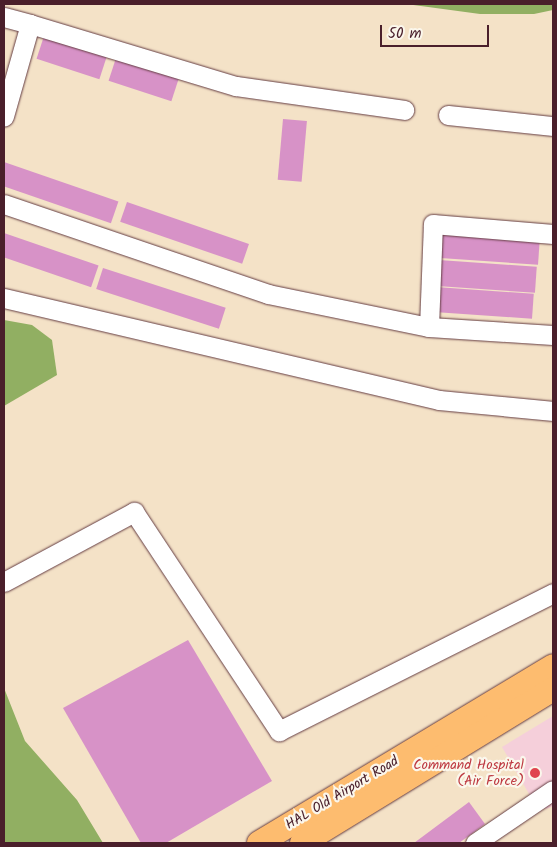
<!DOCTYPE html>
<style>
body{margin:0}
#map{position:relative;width:557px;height:847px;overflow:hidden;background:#f4e2c7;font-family:Kalam,sans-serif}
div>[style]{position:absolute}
.built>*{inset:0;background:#f5cfda}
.forest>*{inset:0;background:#91af62}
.building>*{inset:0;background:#d792c7;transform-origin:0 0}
.roads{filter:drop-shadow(0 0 1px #643c42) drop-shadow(0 0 1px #643c42)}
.minor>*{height:19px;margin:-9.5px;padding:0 9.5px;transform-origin:9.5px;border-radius:9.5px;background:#fff}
.major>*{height:24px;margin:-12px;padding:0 12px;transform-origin:12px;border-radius:12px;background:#fdbc6f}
.dots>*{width:14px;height:14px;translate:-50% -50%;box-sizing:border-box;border:2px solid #fbf7ec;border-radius:50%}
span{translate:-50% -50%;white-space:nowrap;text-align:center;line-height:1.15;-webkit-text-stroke:4.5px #fbf7ec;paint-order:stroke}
.health-label{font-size:14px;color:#be3a42}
.right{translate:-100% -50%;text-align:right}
.street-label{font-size:14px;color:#4a1f2b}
.frame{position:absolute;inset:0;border:5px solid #4a1f2b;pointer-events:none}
.scale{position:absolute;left:380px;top:25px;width:109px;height:22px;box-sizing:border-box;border:2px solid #4a1f2b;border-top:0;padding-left:6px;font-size:15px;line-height:18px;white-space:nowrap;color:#4a1f2b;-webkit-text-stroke:4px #fbf7ec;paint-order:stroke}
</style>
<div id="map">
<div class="built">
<div style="clip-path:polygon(553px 716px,553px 806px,546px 809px,532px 799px,502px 747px)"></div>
</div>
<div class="forest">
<div style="clip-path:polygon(406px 4px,553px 4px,553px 10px,534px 14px,480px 14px)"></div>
<div style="clip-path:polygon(4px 320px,32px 325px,52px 340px,57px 375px,4px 406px)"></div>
<div style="clip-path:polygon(4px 688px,25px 741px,77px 800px,103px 843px,4px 843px)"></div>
</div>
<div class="building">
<div style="left:44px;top:36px;width:66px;height:24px;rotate:18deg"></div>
<div style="left:116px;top:58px;width:66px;height:24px;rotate:18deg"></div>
<div style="left:283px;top:119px;width:24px;height:61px;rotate:5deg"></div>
<div style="left:4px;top:162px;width:121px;height:23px;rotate:19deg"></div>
<div style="left:127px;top:202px;width:129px;height:21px;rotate:19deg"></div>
<div style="left:4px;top:233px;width:100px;height:23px;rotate:19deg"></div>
<div style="left:442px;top:233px;width:98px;height:25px;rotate:4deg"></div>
<div style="left:439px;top:260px;width:98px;height:26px;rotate:4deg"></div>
<div style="left:103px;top:268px;width:129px;height:22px;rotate:18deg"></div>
<div style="left:436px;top:287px;width:98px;height:25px;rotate:4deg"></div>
<div style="clip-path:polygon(188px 640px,272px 781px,166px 843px,141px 843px,63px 708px)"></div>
<div style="clip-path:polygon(469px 802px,485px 824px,459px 843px,414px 843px)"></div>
</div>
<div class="roads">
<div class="minor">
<div style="left:4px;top:17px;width:27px;rotate:15deg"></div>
<div style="left:30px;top:24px;width:96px;rotate:105.8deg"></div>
<div style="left:30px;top:24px;width:215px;rotate:16.8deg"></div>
<div style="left:236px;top:86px;width:170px;rotate:8.1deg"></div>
<div style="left:448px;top:115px;width:106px;rotate:6deg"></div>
<div style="left:4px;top:204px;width:279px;rotate:18.8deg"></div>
<div style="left:268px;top:294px;width:164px;rotate:11.6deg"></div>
<div style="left:429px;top:327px;width:124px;rotate:3.7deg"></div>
<div style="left:4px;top:298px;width:447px;rotate:13.2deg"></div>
<div style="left:439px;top:400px;width:115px;rotate:5.5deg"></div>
<div style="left:429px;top:327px;width:103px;rotate:-87.8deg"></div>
<div style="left:433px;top:224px;width:120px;rotate:4.8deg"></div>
<div style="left:4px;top:582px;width:148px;rotate:-28.3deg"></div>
<div style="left:134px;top:512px;width:263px;rotate:56.5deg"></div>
<div style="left:279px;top:731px;width:307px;rotate:-26.7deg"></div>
<div style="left:475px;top:843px;width:94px;rotate:-34.2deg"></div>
</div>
<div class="major">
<div style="left:259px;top:843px;width:343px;rotate:-31deg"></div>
<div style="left:302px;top:843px;width:294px;rotate:-31.5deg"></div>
</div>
</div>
<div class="dots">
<div style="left:535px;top:773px;background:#e0444e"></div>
</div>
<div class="health-label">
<span class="right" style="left:524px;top:773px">Command Hospital<br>(Air Force)</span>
</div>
<div class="street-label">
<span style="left:342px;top:793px;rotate:-31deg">HAL Old Airport Road</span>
</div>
<div class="frame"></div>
<div class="scale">50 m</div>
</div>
